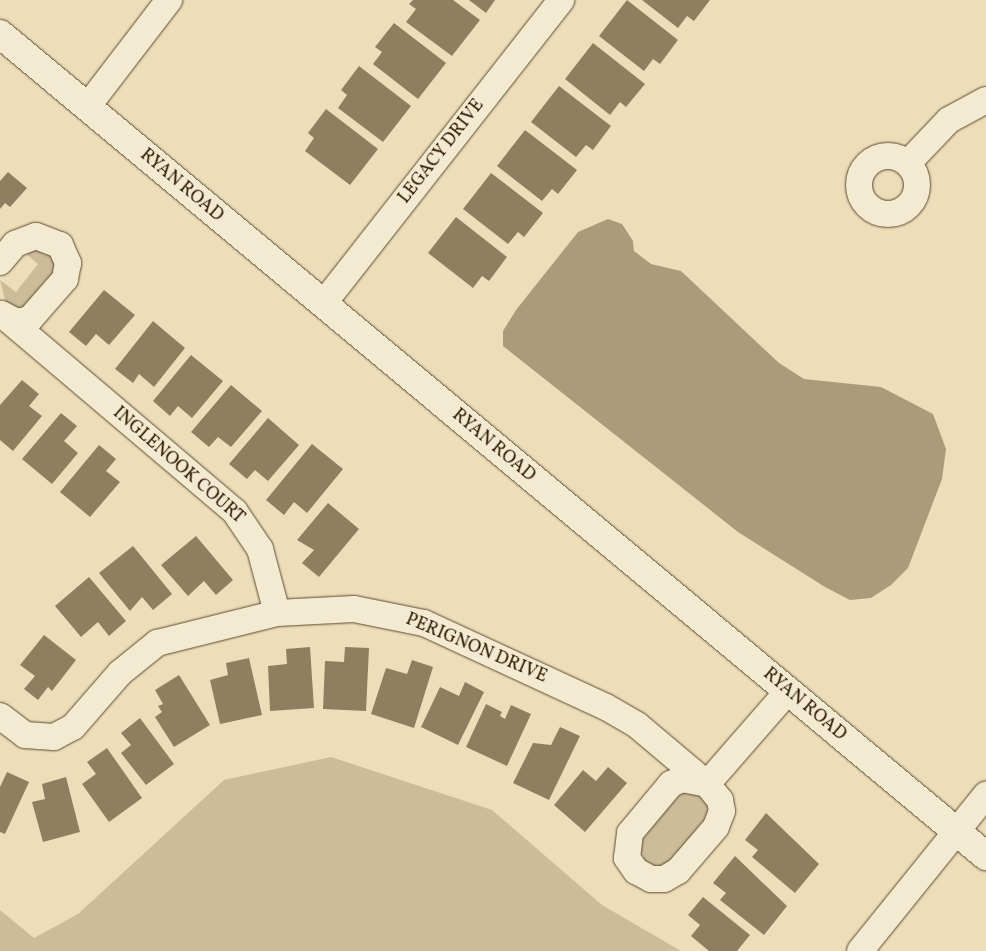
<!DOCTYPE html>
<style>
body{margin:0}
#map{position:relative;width:986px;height:951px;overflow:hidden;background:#eddeb9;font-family:Vollkorn,serif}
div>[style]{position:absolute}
.green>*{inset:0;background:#ccbc9a}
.water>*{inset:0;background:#ac9a7a}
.building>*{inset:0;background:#917e60}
.roads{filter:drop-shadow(0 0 1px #5d492e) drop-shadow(0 0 1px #5d492e)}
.minor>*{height:26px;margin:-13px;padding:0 13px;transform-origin:13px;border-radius:13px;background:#f3ead2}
.minor>.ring{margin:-13px;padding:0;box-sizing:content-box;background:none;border:26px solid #f3ead2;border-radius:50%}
.secondary>*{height:28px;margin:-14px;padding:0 14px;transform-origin:14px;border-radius:14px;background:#f3ead2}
span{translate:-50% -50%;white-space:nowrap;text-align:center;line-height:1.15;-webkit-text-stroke:5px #f3ead2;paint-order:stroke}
.street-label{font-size:18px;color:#2d1700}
</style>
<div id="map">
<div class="green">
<div style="clip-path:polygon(35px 246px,49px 251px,56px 262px,54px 276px,31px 304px,19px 309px,6px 304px,0 280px,16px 292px,38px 264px,23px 251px)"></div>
<div style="clip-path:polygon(331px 757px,492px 810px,602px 905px,681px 951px,0 951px,0 910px,34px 938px,78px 914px,224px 780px)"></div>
<div style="clip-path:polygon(691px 789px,702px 794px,708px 805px,707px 818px,668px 865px,656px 867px,645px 862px,638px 841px,678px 793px)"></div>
</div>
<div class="water">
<div style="clip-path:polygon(608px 219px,622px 224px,633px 241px,634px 251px,651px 264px,681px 271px,779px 363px,804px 379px,881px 387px,933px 414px,946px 449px,942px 479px,908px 568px,891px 585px,871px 598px,850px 600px,825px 587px,738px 532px,503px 346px,503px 331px,516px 310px,578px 232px)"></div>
</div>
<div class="building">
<div style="clip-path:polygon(413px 0,453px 0,480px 20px,452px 56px,406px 22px,416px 9px,409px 4px)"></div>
<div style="clip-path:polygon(469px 0,495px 0,486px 13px)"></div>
<div style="clip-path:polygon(627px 0,678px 40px,660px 64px,653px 59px,644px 71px,599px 36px)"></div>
<div style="clip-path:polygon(642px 0,710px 0,694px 21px,687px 16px,678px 28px)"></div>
<div style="clip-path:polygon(394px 23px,446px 63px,418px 99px,373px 64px,382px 52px,375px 47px)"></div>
<div style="clip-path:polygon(593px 43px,645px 84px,626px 107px,620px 102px,610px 115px,565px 79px)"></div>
<div style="clip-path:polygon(359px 66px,411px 106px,383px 142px,338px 108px,347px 95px,341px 90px)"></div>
<div style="clip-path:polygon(559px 86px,611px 126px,593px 150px,586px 145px,576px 157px,531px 122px)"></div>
<div style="clip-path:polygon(326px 109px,378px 149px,350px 185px,305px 151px,314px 138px,308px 133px)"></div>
<div style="clip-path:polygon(525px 130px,577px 170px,558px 194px,552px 189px,542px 201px,497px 166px)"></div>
<div style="clip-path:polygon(8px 172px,27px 188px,10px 207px,5px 203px,0 209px,0 181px)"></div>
<div style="clip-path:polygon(491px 173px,543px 213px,524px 237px,518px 232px,508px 244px,463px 209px)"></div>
<div style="clip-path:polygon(456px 217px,507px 257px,489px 281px,482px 276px,473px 288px,428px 253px)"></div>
<div style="clip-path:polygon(104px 290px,135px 315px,109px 345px,96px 334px,86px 346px,69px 332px)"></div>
<div style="clip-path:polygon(153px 321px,185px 348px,154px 387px,139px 374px,133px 383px,115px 369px)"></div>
<div style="clip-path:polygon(191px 355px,223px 381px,192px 418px,178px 406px,170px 416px,153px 401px)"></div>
<div style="clip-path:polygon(22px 380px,39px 394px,29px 406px,42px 416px,13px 451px,0 440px,0 405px)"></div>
<div style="clip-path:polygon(231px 385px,262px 411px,231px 447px,218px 437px,209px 447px,191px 432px)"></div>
<div style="clip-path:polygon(61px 413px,77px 426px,64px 441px,78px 453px,52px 484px,22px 459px)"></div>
<div style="clip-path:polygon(268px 418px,299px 445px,268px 481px,255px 470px,247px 479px,229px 464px)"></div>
<div style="clip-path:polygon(312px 444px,343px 469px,307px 513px,294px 502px,284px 515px,266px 500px)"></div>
<div style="clip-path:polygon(99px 445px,116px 459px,106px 471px,120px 482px,90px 517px,60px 492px)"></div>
<div style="clip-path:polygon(328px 503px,359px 529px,319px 577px,302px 563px,314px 550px,297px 540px)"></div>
<div style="clip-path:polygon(196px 536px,233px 580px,216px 595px,204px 581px,188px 596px,161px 565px)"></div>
<div style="clip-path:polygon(133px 546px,172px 594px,153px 610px,142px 597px,130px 611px,99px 573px)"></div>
<div style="clip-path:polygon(89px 577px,126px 621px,109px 636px,98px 622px,81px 637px,55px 606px)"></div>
<div style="clip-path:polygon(44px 635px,76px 660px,52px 691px,48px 687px,38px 700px,24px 689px,35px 676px,20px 665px)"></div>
<div style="clip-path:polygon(310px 647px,314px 708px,270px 711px,268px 666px,287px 664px,286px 649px)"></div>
<div style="clip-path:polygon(345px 647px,369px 648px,366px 711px,323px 709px,325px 661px,344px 662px)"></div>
<div style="clip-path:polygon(249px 658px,262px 715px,220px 724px,210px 680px,228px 675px,226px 663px)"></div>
<div style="clip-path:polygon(412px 660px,433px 667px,414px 728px,371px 714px,386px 668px,407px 674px)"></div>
<div style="clip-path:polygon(179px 675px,210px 725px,174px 747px,155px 717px,162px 712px,158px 706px,163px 704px,155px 690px)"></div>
<div style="clip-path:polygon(465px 682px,484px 692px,458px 745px,421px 727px,440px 687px,459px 696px)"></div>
<div style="clip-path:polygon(486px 704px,502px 712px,500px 716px,505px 719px,511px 705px,531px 714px,507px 766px,466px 747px)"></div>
<div style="clip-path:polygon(140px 718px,174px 764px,146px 785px,121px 753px,131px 745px,121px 733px)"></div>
<div style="clip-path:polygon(560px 727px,580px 736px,549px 800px,513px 783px,533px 743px,551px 745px)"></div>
<div style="clip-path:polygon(107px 748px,142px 798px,109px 822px,82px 784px,96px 774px,87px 762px)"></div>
<div style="clip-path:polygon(608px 767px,627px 783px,585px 832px,554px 805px,583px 770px,596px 781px)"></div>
<div style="clip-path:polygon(7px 772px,29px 782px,5px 834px,0 832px,0 787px)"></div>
<div style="clip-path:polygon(66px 777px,80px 832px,43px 842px,32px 802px,45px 799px,42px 784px)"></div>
<div style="clip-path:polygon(766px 813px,819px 864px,795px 893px,752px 857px,758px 850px,745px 840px)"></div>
<div style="clip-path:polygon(735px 856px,787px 906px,764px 935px,720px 900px,726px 893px,713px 883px)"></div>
<div style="clip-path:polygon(703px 897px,750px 935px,737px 951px,709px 951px,691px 936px,700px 925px,688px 915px)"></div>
</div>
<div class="roads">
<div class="minor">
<div style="left:87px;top:107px;width:135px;rotate:-52.5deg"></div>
<div class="ring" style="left:859px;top:156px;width:32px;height:32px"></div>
<div style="left:908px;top:163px;width:59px;rotate:-46.4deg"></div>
<div style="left:949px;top:120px;width:42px;rotate:-28.4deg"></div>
<div style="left:0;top:262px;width:23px;rotate:-50deg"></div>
<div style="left:15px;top:244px;width:22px;rotate:-21deg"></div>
<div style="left:36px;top:236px;width:26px;rotate:21deg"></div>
<div style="left:60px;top:245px;width:20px;rotate:66deg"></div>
<div style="left:68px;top:263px;width:16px;rotate:101deg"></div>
<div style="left:65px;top:279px;width:53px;rotate:131.2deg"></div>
<div style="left:30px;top:319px;width:13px;rotate:167deg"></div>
<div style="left:17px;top:322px;width:18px;rotate:-153deg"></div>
<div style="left:323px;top:304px;width:386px;rotate:-51.9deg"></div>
<div style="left:3px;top:315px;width:304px;rotate:40.3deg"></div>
<div style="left:235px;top:512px;width:45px;rotate:56deg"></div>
<div style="left:260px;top:549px;width:66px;rotate:75.1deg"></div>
<div style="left:0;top:716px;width:31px;rotate:37deg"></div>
<div style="left:25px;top:735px;width:29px;rotate:4deg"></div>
<div style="left:54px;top:737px;width:21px;rotate:-28deg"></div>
<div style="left:73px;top:727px;width:72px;rotate:-49deg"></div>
<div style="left:120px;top:673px;width:48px;rotate:-39deg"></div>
<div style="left:157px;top:643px;width:124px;rotate:-14deg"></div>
<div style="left:277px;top:613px;width:77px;rotate:-3deg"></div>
<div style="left:354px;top:609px;width:71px;rotate:11.3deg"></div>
<div style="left:424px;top:623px;width:200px;rotate:24.8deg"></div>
<div style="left:606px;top:707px;width:36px;rotate:30deg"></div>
<div style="left:637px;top:725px;width:92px;rotate:40.1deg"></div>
<div style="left:707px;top:784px;width:21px;rotate:51deg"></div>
<div style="left:720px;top:800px;width:11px;rotate:80deg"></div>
<div style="left:722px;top:811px;width:17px;rotate:111deg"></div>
<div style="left:716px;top:827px;width:58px;rotate:130.8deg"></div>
<div style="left:678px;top:871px;width:16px;rotate:150deg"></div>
<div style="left:664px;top:879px;width:13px;rotate:180deg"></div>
<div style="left:651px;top:879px;width:17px;rotate:-152deg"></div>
<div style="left:636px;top:871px;width:16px;rotate:-125deg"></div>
<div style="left:627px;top:858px;width:25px;rotate:-83deg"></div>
<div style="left:630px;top:833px;width:64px;rotate:-50.1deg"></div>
<div style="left:671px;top:784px;width:12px;rotate:-24deg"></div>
<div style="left:682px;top:779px;width:25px;rotate:11deg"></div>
<div style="left:707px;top:784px;width:123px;rotate:-48.9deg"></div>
<div style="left:860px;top:951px;width:201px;rotate:-51.1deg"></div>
</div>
<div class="secondary">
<div style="left:0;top:34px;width:1284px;rotate:39.82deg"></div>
</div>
</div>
<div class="street-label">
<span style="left:442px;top:152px;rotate:-52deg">LEGACY DRIVE</span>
<span style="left:181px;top:186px;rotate:40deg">RYAN ROAD</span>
<span style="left:493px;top:446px;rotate:40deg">RYAN ROAD</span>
<span style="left:178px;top:466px;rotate:41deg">INGLENOOK COURT</span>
<span style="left:476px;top:649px;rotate:23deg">PERIGNON DRIVE</span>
<span style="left:804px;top:705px;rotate:40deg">RYAN ROAD</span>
</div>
</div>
